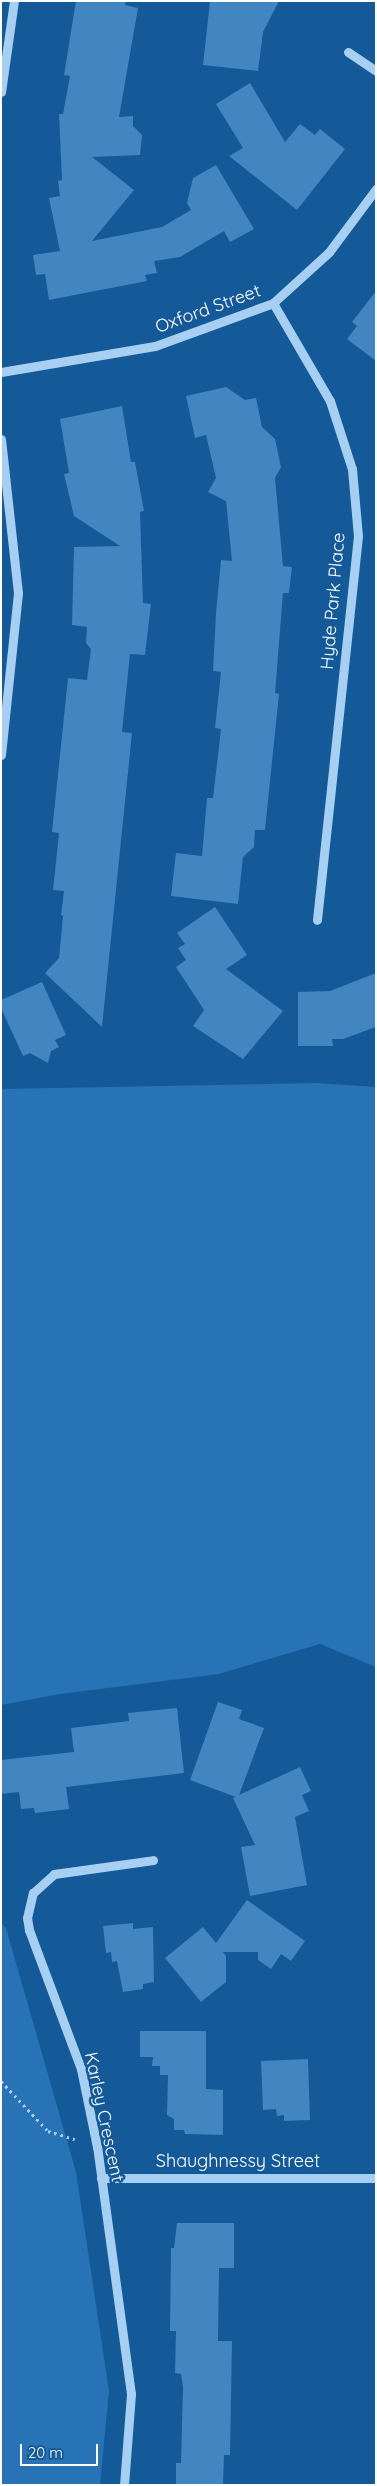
<!DOCTYPE html>
<style>
body{margin:0}
#map{position:relative;width:377px;height:2486px;overflow:hidden;background:#145998;font-family:Quicksand,sans-serif}
div>[style]{position:absolute}
.green>*{inset:0;background:#2773b6}
.building>*{inset:0;background:#4185c1}
.path>*{height:3px;margin-top:-1.5px;transform-origin:0;background:repeating-linear-gradient(90deg,#a7cff2 0 2.5px,transparent 0 6.5px)}
.minor>*{height:9px;margin:-4.5px;padding:0 4.5px;transform-origin:4.5px;border-radius:4.5px;background:#a7cff2}
span{translate:-50% -50%;white-space:nowrap;text-align:center;line-height:1.15;-webkit-text-stroke:5px #145998;paint-order:stroke}
.street-label{font-size:18px;color:#fff}
.frame{position:absolute;inset:0;border:2px solid #fff;pointer-events:none}
.scale{position:absolute;left:20px;top:2444px;width:78px;height:22px;box-sizing:border-box;border:2px solid #fff;border-top:0;padding-left:6px;font-size:15px;line-height:18px;white-space:nowrap;color:#fff;-webkit-text-stroke:4px #145998;paint-order:stroke}
</style>
<div id="map">
<div class="green">
<div style="clip-path:polygon(316px 1083px,376px 1087px,376px 1667px,320px 1644px,219px 1674px,60px 1694px,1px 1705px,1px 1089px)"></div>
<div style="clip-path:polygon(1px 1923px,6px 1928px,76px 2172px,109px 2391px,100px 2485px,1px 2485px)"></div>
</div>
<div class="building">
<div style="clip-path:polygon(76px 1px,126px 1px,125px 5px,138px 8px,119px 117px,133px 116px,133px 126px,142px 135px,140px 155px,92px 157px,134px 190px,92px 241px,162px 227px,191px 210px,187px 203px,193px 178px,216px 165px,254px 229px,230px 242px,224px 231px,180px 257px,154px 261px,157px 273px,145px 275px,147px 281px,49px 300px,45px 274px,36px 275px,33px 255px,60px 251px,49px 198px,60px 196px,58px 181px,62px 180px,59px 114px,63px 114px,70px 76px,64px 75px)"></div>
<div style="clip-path:polygon(210px 1px,279px 1px,263px 32px,258px 71px,203px 65px)"></div>
<div style="clip-path:polygon(250px 83px,285px 142px,300px 124px,315px 135px,320px 129px,345px 149px,297px 210px,229px 156px,243px 148px,216px 104px)"></div>
<div style="clip-path:polygon(376px 291px,376px 361px,347px 339px,357px 326px,352px 322px)"></div>
<div style="clip-path:polygon(226px 387px,245px 400px,256px 398px,262px 427px,275px 439px,281px 467px,275px 478px,283px 566px,292px 567px,289px 593px,283px 593px,275px 693px,279px 694px,265px 830px,255px 830px,254px 847px,243px 857px,238px 904px,171px 896px,176px 853px,202px 856px,207px 798px,213px 798px,221px 729px,215px 728px,221px 672px,213px 671px,216px 613px,221px 560px,232px 561px,226px 501px,208px 492px,216px 478px,206px 435px,195px 438px,186px 396px)"></div>
<div style="clip-path:polygon(122px 406px,131px 462px,135px 462px,144px 511px,140px 512px,143px 603px,151px 604px,145px 655px,130px 654px,122px 732px,132px 733px,102px 1027px,45px 973px,59px 958px,63px 916px,61px 915px,64px 891px,53px 890px,59px 833px,52px 832px,68px 678px,87px 680px,91px 649px,86px 643px,87px 627px,72px 625px,74px 547px,120px 546px,74px 516px,64px 474px,69px 473px,60px 419px)"></div>
<div style="clip-path:polygon(215px 907px,247px 955px,226px 969px,283px 1011px,243px 1059px,193px 1026px,204px 1010px,176px 967px,186px 960px,178px 948px,185px 944px,177px 933px)"></div>
<div style="clip-path:polygon(376px 973px,376px 1027px,343px 1039px,332px 1039px,333px 1046px,298px 1046px,298px 992px,330px 991px)"></div>
<div style="clip-path:polygon(42px 982px,66px 1035px,55px 1040px,59px 1047px,51px 1051px,48px 1063px,30px 1053px,23px 1056px,1px 1008px,1px 1000px)"></div>
<div style="clip-path:polygon(218px 1702px,242px 1710px,239px 1719px,264px 1728px,239px 1795px,300px 1767px,311px 1791px,302px 1795px,309px 1811px,295px 1817px,307px 1885px,250px 1896px,241px 1847px,255px 1845px,233px 1798px,236px 1797px,190px 1780px)"></div>
<div style="clip-path:polygon(177px 1708px,184px 1773px,66px 1787px,69px 1809px,35px 1813px,34px 1808px,21px 1809px,19px 1792px,1px 1794px,1px 1760px,74px 1752px,71px 1728px,129px 1721px,128px 1713px)"></div>
<div style="clip-path:polygon(247px 1900px,305px 1941px,291px 1961px,281px 1954px,271px 1969px,258px 1960px,258px 1952px,223px 1952px,226px 1956px,226px 1982px,201px 2002px,165px 1958px,203px 1927px,216px 1943px)"></div>
<div style="clip-path:polygon(133px 1923px,133px 1929px,153px 1927px,154px 1982px,143px 1984px,143px 1989px,123px 1992px,117px 1961px,112px 1962px,111px 1952px,106px 1953px,103px 1926px)"></div>
<div style="clip-path:polygon(140px 2031px,206px 2031px,206px 2089px,223px 2090px,223px 2135px,185px 2134px,184px 2130px,174px 2130px,174px 2119px,167px 2115px,168px 2075px,160px 2075px,160px 2066px,152px 2066px,153px 2057px,140px 2057px)"></div>
<div style="clip-path:polygon(308px 2059px,310px 2120px,284px 2121px,284px 2115px,277px 2116px,276px 2109px,263px 2110px,261px 2061px)"></div>
<div style="clip-path:polygon(177px 2223px,234px 2223px,234px 2268px,219px 2268px,218px 2341px,232px 2341px,230px 2455px,224px 2455px,223px 2485px,176px 2485px,176px 2463px,181px 2463px,183px 2387px,181px 2374px,175px 2373px,176px 2331px,170px 2331px,171px 2248px,174px 2248px)"></div>
</div>
<div class="path">
<div style="left:1px;top:2081px;width:69px;rotate:46.8deg"></div>
<div style="left:48px;top:2131px;width:28px;rotate:17deg"></div>
</div>
<div class="minor">
<div style="left:348px;top:52px;width:34px;rotate:34deg"></div>
<div style="left:1px;top:92px;width:92px;rotate:-81.9deg"></div>
<div style="left:273px;top:303px;width:113px;rotate:59.8deg"></div>
<div style="left:330px;top:401px;width:71px;rotate:72.1deg"></div>
<div style="left:352px;top:469px;width:67px;rotate:84.9deg"></div>
<div style="left:358px;top:536px;width:386px;rotate:96.1deg"></div>
<div style="left:1px;top:372px;width:156px;rotate:-9.6deg"></div>
<div style="left:155px;top:346px;width:126px;rotate:-20deg"></div>
<div style="left:273px;top:303px;width:76px;rotate:-42.3deg"></div>
<div style="left:329px;top:252px;width:79px;rotate:-53.3deg"></div>
<div style="left:1px;top:439px;width:155px;rotate:83.7deg"></div>
<div style="left:18px;top:593px;width:163px;rotate:96deg"></div>
<div style="left:101px;top:2178px;width:275px"></div>
<div style="left:124px;top:2485px;width:91px;rotate:-85.6deg"></div>
<div style="left:131px;top:2394px;width:249px;rotate:-97.8deg"></div>
<div style="left:97px;top:2147px;width:80px;rotate:-101.6deg"></div>
<div style="left:81px;top:2069px;width:148px;rotate:-110.5deg"></div>
<div style="left:29px;top:1930px;width:12px;rotate:-99deg"></div>
<div style="left:27px;top:1918px;width:26px;rotate:-77deg"></div>
<div style="left:33px;top:1893px;width:28px;rotate:-42deg"></div>
<div style="left:54px;top:1874px;width:100px;rotate:-8deg"></div>
</div>
<div class="street-label">
<span style="left:208px;top:309px;rotate:-20deg">Oxford Street</span>
<span style="left:333px;top:601px;rotate:-85deg">Hyde Park Place</span>
<span style="left:104px;top:2117px;rotate:78deg">Karley Crescent</span>
<span style="left:238px;top:2161px">Shaughnessy Street</span>
</div>
<div class="frame"></div>
<div class="scale">20 m</div>
</div>
